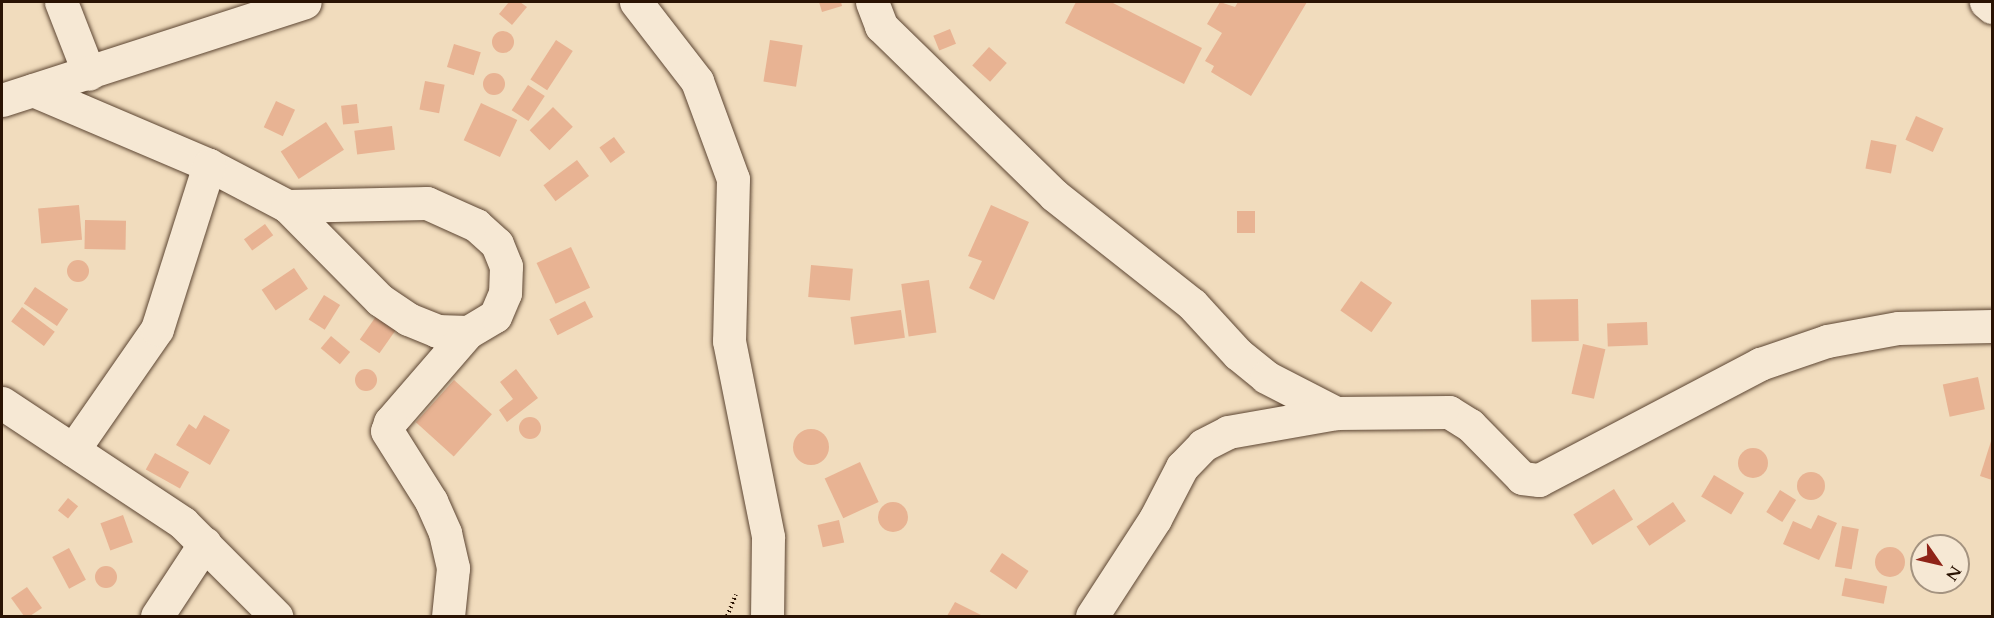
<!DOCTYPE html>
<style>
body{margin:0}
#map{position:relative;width:1994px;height:618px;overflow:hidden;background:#f1dcbd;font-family:Cardo,serif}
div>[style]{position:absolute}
.building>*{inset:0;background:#e8b393;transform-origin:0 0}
.round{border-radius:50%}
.path>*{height:4px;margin-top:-2px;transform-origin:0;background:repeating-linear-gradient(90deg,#2a1303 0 1.5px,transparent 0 4.5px)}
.roads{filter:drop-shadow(0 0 2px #5c4532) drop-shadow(0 0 2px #5c4532)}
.minor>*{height:33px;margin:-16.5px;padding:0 16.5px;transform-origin:16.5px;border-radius:16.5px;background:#f6e8d4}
span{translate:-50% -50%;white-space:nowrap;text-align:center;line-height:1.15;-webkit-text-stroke:5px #f6e8d4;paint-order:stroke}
.frame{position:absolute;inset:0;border:3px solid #2a1303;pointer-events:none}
.north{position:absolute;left:1910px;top:534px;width:60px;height:60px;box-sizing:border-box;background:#f6e8d4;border:2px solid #a49380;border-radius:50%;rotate:124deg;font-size:16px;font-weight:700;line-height:24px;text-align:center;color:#2a1303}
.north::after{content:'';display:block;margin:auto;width:21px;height:27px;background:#8f2418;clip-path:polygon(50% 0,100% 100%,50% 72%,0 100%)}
</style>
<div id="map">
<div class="building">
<div style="clip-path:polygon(509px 2px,520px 2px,527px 7px,512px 25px,499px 14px)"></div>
<div style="clip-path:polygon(819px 2px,841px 2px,842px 6px,822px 12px)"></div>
<div style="clip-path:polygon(1076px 2px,1111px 2px,1202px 48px,1184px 84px,1065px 23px)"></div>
<div style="clip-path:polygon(1220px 2px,1235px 7px,1238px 2px,1307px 2px,1251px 96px,1211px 72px,1214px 66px,1205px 61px,1222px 33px,1207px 24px)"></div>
<div style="left:950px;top:29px;width:16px;height:18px;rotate:68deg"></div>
<div class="round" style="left:492px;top:31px;width:22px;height:22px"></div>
<div style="left:556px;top:40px;width:20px;height:47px;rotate:33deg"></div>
<div style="left:770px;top:40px;width:33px;height:42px;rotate:9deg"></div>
<div style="left:454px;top:44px;width:28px;height:24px;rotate:17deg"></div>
<div style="left:989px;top:47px;width:24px;height:25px;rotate:42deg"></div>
<div class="round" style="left:483px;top:73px;width:22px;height:22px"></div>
<div style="left:425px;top:81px;width:20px;height:29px;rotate:11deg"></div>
<div style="left:528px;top:85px;width:20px;height:30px;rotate:33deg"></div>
<div style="left:276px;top:101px;width:21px;height:29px;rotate:25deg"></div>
<div style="left:481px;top:103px;width:40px;height:41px;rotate:25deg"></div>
<div style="left:357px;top:104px;width:19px;height:16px;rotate:84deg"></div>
<div style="left:553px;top:107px;width:28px;height:33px;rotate:45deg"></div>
<div style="left:1916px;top:116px;width:30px;height:26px;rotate:24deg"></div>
<div style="left:326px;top:122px;width:33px;height:54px;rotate:57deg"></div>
<div style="left:392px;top:126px;width:24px;height:38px;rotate:83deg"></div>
<div style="left:614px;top:137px;width:19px;height:18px;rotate:54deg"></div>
<div style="left:1871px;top:140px;width:26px;height:29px;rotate:11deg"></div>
<div style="left:577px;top:160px;width:20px;height:42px;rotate:53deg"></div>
<div style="left:79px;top:205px;width:35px;height:41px;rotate:85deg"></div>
<div style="clip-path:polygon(991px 205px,1029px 222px,994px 300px,969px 288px,982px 261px,968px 256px)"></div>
<div style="left:1237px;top:211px;width:18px;height:22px"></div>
<div style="left:85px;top:220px;width:41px;height:29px;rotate:1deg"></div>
<div style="left:265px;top:224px;width:14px;height:26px;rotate:54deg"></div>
<div style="left:571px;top:247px;width:45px;height:38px;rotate:65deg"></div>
<div class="round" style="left:67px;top:260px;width:22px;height:22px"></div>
<div style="left:811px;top:265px;width:42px;height:32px;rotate:5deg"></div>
<div style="left:294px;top:268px;width:25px;height:39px;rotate:56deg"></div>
<div style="left:929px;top:280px;width:53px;height:28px;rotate:82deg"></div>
<div style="left:1361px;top:281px;width:38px;height:36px;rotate:35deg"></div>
<div style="left:35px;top:287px;width:40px;height:20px;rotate:34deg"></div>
<div style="left:324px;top:295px;width:19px;height:29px;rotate:32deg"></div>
<div style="left:1578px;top:299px;width:42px;height:47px;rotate:89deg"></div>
<div style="left:585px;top:301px;width:18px;height:40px;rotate:63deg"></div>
<div style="left:22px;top:307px;width:41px;height:18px;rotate:37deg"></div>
<div style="left:901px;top:310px;width:28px;height:51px;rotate:82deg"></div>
<div style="left:377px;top:315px;width:24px;height:30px;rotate:35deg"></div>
<div style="left:1647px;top:322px;width:23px;height:40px;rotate:88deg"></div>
<div style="left:331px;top:336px;width:25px;height:16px;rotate:40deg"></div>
<div style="left:1583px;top:344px;width:23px;height:51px;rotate:13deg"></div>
<div style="clip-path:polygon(516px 369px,538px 398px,507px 422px,499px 410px,513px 399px,500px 382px)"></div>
<div class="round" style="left:355px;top:369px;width:22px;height:22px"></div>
<div style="left:1978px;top:377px;width:33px;height:36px;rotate:78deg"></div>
<div style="left:454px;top:380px;width:51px;height:57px;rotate:42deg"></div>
<div style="clip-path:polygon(204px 415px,230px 430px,210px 465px,176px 445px,189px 424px,196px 429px)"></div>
<div class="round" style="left:519px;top:417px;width:22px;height:22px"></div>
<div class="round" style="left:793px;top:429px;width:36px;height:36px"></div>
<div style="clip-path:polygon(1992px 438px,1992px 480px,1980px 476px)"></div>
<div class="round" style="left:1738px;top:448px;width:30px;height:30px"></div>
<div style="left:155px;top:453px;width:39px;height:19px;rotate:29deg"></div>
<div style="left:860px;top:462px;width:44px;height:39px;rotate:65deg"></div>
<div class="round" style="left:1797px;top:472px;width:28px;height:28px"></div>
<div style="left:1714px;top:475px;width:35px;height:25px;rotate:31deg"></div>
<div style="left:1614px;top:489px;width:36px;height:48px;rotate:58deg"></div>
<div style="left:1780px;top:490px;width:19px;height:26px;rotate:32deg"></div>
<div style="left:68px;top:498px;width:13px;height:16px;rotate:39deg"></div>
<div class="round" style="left:878px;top:502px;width:30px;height:30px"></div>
<div style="left:1673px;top:502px;width:23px;height:44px;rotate:56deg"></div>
<div style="left:123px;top:515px;width:29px;height:24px;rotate:70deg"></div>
<div style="clip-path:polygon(1818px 515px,1837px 523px,1819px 560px,1783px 544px,1793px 521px,1811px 529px)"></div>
<div style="left:839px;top:520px;width:23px;height:22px;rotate:77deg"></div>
<div style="left:1842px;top:526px;width:17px;height:41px;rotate:10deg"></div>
<div class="round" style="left:1875px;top:547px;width:30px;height:30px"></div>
<div style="left:69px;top:548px;width:36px;height:19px;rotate:62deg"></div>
<div style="left:1002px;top:553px;width:32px;height:22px;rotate:34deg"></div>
<div class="round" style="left:95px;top:566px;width:22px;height:22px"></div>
<div style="left:1845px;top:578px;width:43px;height:18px;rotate:11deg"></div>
<div style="clip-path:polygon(27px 587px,42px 608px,30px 616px,24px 616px,11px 598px)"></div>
<div style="clip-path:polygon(955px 602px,983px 616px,947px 616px)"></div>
</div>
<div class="path">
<div style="left:727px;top:616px;width:23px;rotate:-67deg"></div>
</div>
<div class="roads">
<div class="minor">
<div style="left:61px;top:2px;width:77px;rotate:68.7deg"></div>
<div style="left:636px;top:2px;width:100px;rotate:52.3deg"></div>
<div style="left:697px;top:81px;width:104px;rotate:69.8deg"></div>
<div style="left:733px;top:179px;width:162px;rotate:91.4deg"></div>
<div style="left:729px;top:341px;width:200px;rotate:78.7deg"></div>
<div style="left:768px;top:537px;width:79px;rotate:90.7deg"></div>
<div style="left:872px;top:2px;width:26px;rotate:69deg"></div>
<div style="left:881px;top:26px;width:242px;rotate:44.3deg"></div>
<div style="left:1054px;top:195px;width:176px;rotate:38.3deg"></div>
<div style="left:1192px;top:304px;width:68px;rotate:47.4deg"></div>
<div style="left:1238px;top:354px;width:36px;rotate:39deg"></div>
<div style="left:1266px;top:377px;width:79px;rotate:27.2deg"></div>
<div style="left:1986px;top:2px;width:8px;rotate:40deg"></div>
<div style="left:33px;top:90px;width:191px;rotate:23.1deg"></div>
<div style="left:209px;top:165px;width:88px;rotate:27.7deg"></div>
<div style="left:287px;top:206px;width:132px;rotate:45.3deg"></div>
<div style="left:380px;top:300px;width:34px;rotate:34deg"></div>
<div style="left:408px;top:319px;width:31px;rotate:22deg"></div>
<div style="left:437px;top:331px;width:31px;rotate:2deg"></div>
<div style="left:2px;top:100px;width:318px;rotate:-17.9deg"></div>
<div style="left:287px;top:206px;width:140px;rotate:-1.2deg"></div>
<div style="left:427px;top:203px;width:54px;rotate:24.2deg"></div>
<div style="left:476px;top:225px;width:28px;rotate:42deg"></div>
<div style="left:497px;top:244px;width:24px;rotate:68deg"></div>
<div style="left:506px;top:266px;width:27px;rotate:92deg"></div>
<div style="left:505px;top:293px;width:25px;rotate:113deg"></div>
<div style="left:495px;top:316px;width:31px;rotate:149deg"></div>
<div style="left:468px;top:332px;width:119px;rotate:130.9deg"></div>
<div style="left:390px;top:422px;width:9px;rotate:108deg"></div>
<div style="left:387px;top:431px;width:83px;rotate:57.8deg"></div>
<div style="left:431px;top:501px;width:35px;rotate:66deg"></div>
<div style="left:445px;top:533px;width:36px;rotate:77deg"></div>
<div style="left:453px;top:568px;width:48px;rotate:95.9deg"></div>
<div style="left:2px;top:403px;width:217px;rotate:33.5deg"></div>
<div style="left:183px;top:523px;width:132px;rotate:45deg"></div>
<div style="left:73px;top:450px;width:147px;rotate:-55.2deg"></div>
<div style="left:157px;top:329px;width:172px;rotate:-72.4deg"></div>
<div style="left:157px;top:616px;width:87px;rotate:-56.7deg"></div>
<div style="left:1092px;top:616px;width:116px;rotate:-57deg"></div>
<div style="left:1155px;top:519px;width:59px;rotate:-62.6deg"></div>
<div style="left:1182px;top:467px;width:30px;rotate:-46deg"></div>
<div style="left:1203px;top:445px;width:28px;rotate:-27deg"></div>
<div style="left:1228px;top:432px;width:110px;rotate:-10deg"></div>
<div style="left:1336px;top:413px;width:113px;rotate:-0.5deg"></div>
<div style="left:1449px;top:412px;width:25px;rotate:32deg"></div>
<div style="left:1470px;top:425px;width:74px;rotate:45.5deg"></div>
<div style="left:1522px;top:478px;width:17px;rotate:7deg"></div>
<div style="left:1539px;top:480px;width:250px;rotate:-27.7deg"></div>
<div style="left:1760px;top:364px;width:71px;rotate:-18.9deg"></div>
<div style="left:1827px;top:341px;width:72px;rotate:-10.4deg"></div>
<div style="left:1898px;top:328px;width:94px;rotate:-1.2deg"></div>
</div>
</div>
<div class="frame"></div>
<div class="north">N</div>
</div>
